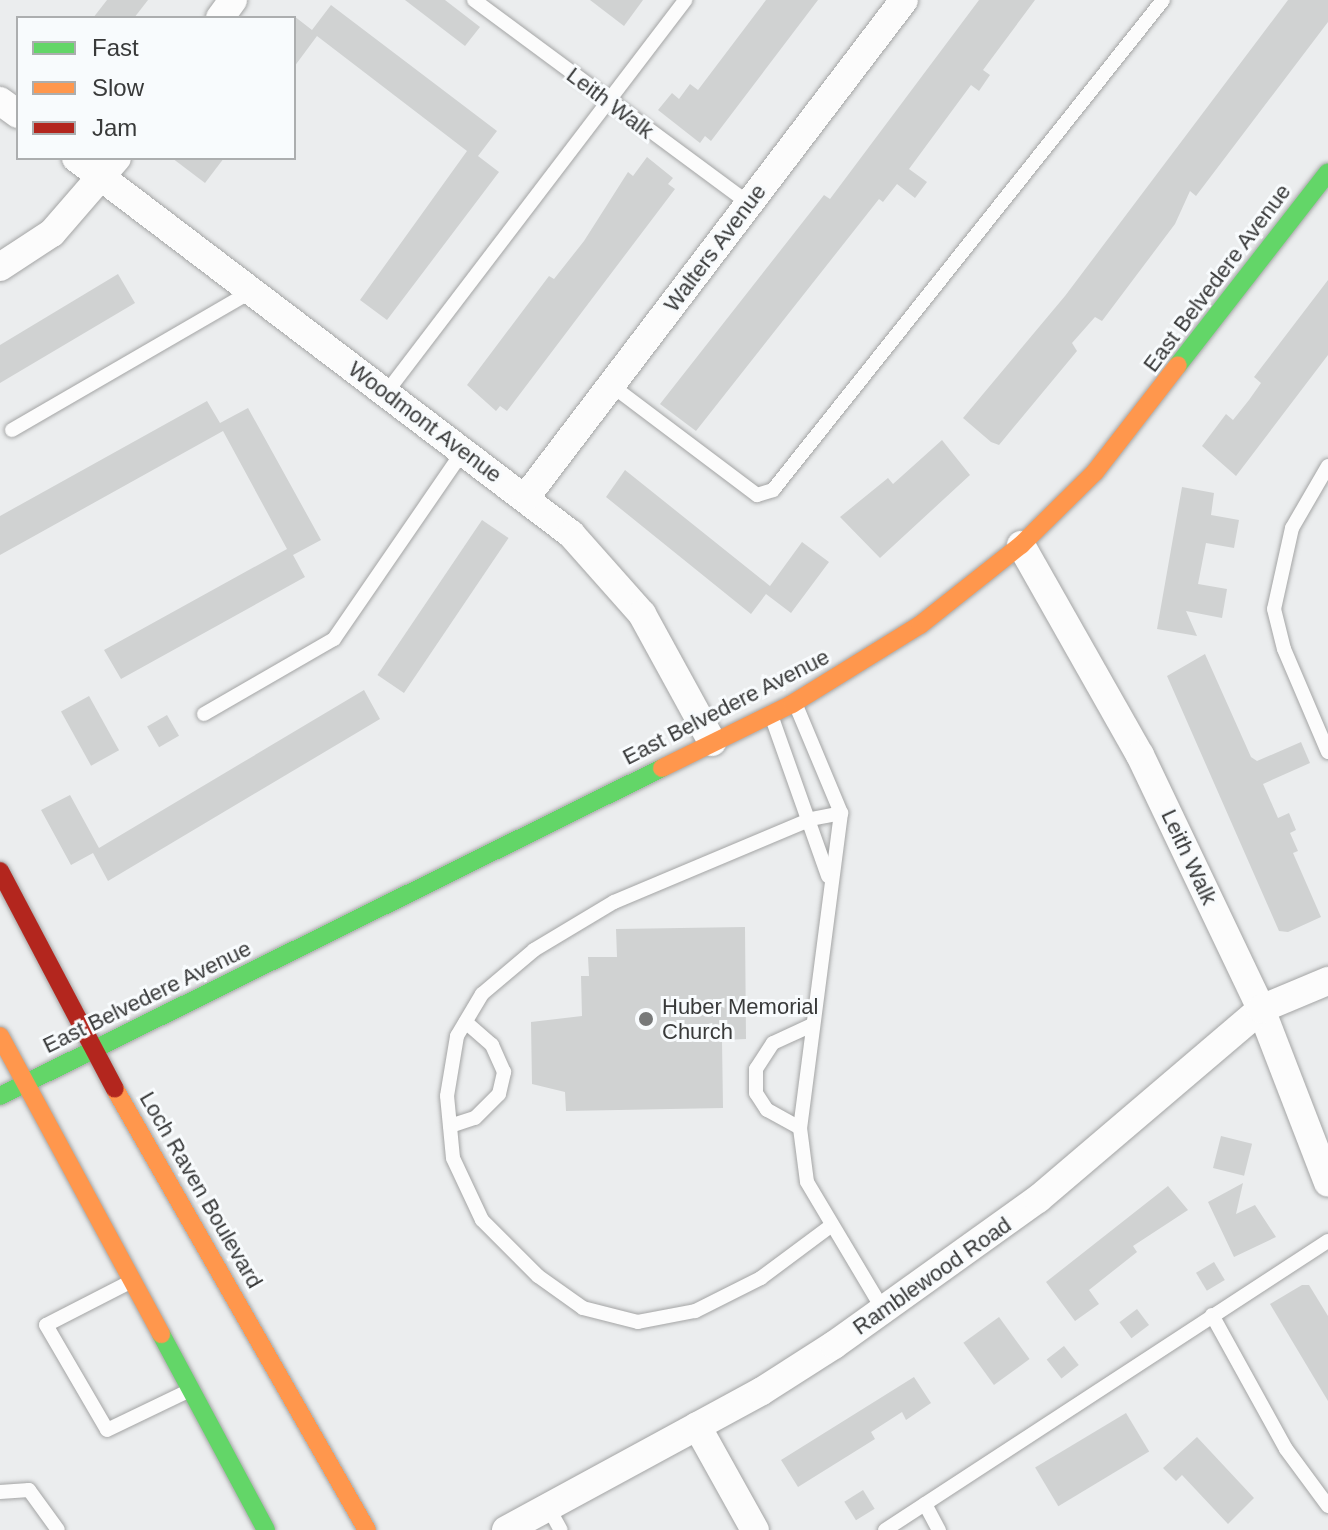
<!DOCTYPE html>
<style>
body{margin:0}
#map{position:relative;width:1328px;height:1530px;overflow:hidden;background:#ebedee;font-family:Arial,sans-serif}
div>[style]{position:absolute}
.building>*{inset:0;background:#d0d2d2;transform-origin:0 0}
.roads{filter:drop-shadow(0 0 2px #a4a5a5) drop-shadow(0 0 2px #a4a5a5)}
.lane>*{height:14px;margin:-7px;padding:0 7px;transform-origin:7px;border-radius:7px;background:#fcfcfc}
.street>*{height:28px;margin:-14px;padding:0 14px;transform-origin:14px;border-radius:14px;background:#fcfcfc}
.fast>*{height:18px;margin:-9px;padding:0 9px;transform-origin:9px;border-radius:9px;background:#63d668}
.slow>*{height:18px;margin:-9px;padding:0 9px;transform-origin:9px;border-radius:9px;background:#ff974d}
.jam>*{height:18px;margin:-9px;padding:0 9px;transform-origin:9px;border-radius:9px;background:#b3261e}
.dots>*{width:22px;height:22px;translate:-50% -50%;box-sizing:border-box;border:4px solid #f8fbfd;border-radius:50%}
span{translate:-50% -50%;white-space:nowrap;text-align:center;line-height:1.15;-webkit-text-stroke:6px #f8fbfd;paint-order:stroke}
.street-label{font-size:22px;color:#393a3a}
.poi-label{font-size:22px;color:#393a3a}
.left{translate:0 -50%;text-align:left}
.legend{position:absolute;left:16px;top:16px;width:280px;height:144px;box-sizing:border-box;background:#f8fbfd;border:2px solid #acaeaf;margin:0;padding:10px 14px;list-style:none;font-size:24px;color:#393a3a}
.legend li{display:flex;align-items:center;gap:16px;height:40px}
.legend b{width:40px;border:2px solid #acaeaf}
</style>
<div id="map">
<div class="building">
<div style="clip-path:polygon(107px 0,148px 0,134px 18px,93px 18px)"></div>
<div style="clip-path:polygon(405px 0,445px 0,480px 27px,465px 46px)"></div>
<div style="clip-path:polygon(590px 0,643px 0,624px 26px)"></div>
<div style="clip-path:polygon(766px 0,818px 0,711px 141px,705px 136px,700px 143px,658px 110px,672px 93px,679px 99px,690px 84px,698px 90px)"></div>
<div style="clip-path:polygon(979px 0,1035px 0,983px 70px,990px 75px,979px 91px,971px 85px,909px 169px,927px 182px,915px 198px,897px 184px,883px 202px,879px 199px,696px 431px,660px 404px,824px 195px,830px 199px)"></div>
<div style="clip-path:polygon(1288px 0,1328px 0,1328px 22px,1196px 196px,1190px 191px,1175px 224px,1102px 321px,1095px 317px,1072px 343px,1077px 351px,999px 445px,991px 442px,963px 418px,1065px 296px)"></div>
<div style="clip-path:polygon(331px 5px,497px 131px,478px 156px,499px 172px,387px 320px,360px 300px,467px 151px,317px 36px,294px 67px,294px 16px,312px 30px)"></div>
<div style="clip-path:polygon(647px 157px,673px 178px,668px 184px,675px 189px,507px 411px,500px 406px,496px 411px,467px 385px,549px 276px,554px 279px,584px 241px,628px 172px,633px 176px)"></div>
<div style="clip-path:polygon(172px 158px,224px 158px,205px 183px)"></div>
<div style="clip-path:polygon(118px 274px,135px 303px,0 383px,0 345px)"></div>
<div style="clip-path:polygon(1328px 280px,1328px 355px,1236px 476px,1202px 446px,1226px 414px,1233px 420px,1249px 400px,1261px 383px,1254px 377px)"></div>
<div style="clip-path:polygon(207px 401px,220px 423px,248px 408px,321px 540px,293px 555px,305px 577px,121px 679px,104px 650px,287px 549px,223px 431px,0 555px,0 516px)"></div>
<div style="clip-path:polygon(942px 440px,970px 475px,880px 558px,840px 517px,888px 478px,893px 484px)"></div>
<div style="clip-path:polygon(625px 470px,770px 586px,802px 542px,829px 562px,791px 613px,766px 594px,751px 614px,606px 497px)"></div>
<div style="clip-path:polygon(1182px 487px,1214px 493px,1211px 515px,1239px 520px,1234px 548px,1206px 543px,1198px 584px,1227px 589px,1222px 618px,1186px 611px,1197px 636px,1157px 629px)"></div>
<div style="left:482px;top:520px;width:32px;height:187px;rotate:34deg"></div>
<div style="clip-path:polygon(1205px 654px,1251px 757px,1257px 761px,1301px 742px,1310px 763px,1263px 784px,1278px 818px,1289px 813px,1296px 830px,1290px 833px,1298px 851px,1293px 853px,1321px 917px,1288px 932px,1279px 931px,1167px 676px)"></div>
<div style="clip-path:polygon(364px 690px,380px 719px,108px 881px,93px 853px,71px 865px,41px 810px,70px 795px,99px 848px)"></div>
<div style="left:89px;top:696px;width:62px;height:32px;rotate:61deg"></div>
<div style="left:167px;top:715px;width:24px;height:23px;rotate:60deg"></div>
<div style="clip-path:polygon(745px 927px,746px 1039px,722px 1040px,723px 1108px,566px 1111px,565px 1092px,532px 1084px,531px 1022px,582px 1016px,581px 976px,589px 976px,588px 957px,617px 957px,616px 929px)"></div>
<div style="left:1221px;top:1136px;width:32px;height:33px;rotate:14deg"></div>
<div style="clip-path:polygon(1243px 1183px,1236px 1214px,1255px 1205px,1276px 1237px,1234px 1257px,1208px 1202px)"></div>
<div style="clip-path:polygon(1168px 1186px,1188px 1210px,1133px 1246px,1137px 1252px,1089px 1290px,1099px 1304px,1075px 1321px,1046px 1282px)"></div>
<div style="left:1214px;top:1262px;width:21px;height:21px;rotate:59deg"></div>
<div style="clip-path:polygon(1302px 1285px,1309px 1285px,1328px 1316px,1328px 1401px,1270px 1304px)"></div>
<div style="left:1137px;top:1309px;width:20px;height:22px;rotate:53deg"></div>
<div style="left:999px;top:1317px;width:52px;height:44px;rotate:54deg"></div>
<div style="left:1064px;top:1346px;width:24px;height:22px;rotate:52deg"></div>
<div style="clip-path:polygon(914px 1377px,931px 1403px,906px 1420px,902px 1412px,871px 1432px,875px 1439px,798px 1487px,781px 1460px)"></div>
<div style="left:1126px;top:1413px;width:45px;height:106px;rotate:59deg"></div>
<div style="clip-path:polygon(1197px 1437px,1254px 1498px,1228px 1524px,1182px 1475px,1176px 1481px,1163px 1468px)"></div>
<div style="left:863px;top:1490px;width:22px;height:22px;rotate:58deg"></div>
</div>
<div class="roads">
<div class="lane">
<div style="left:474px;top:0;width:341px;rotate:36.5deg"></div>
<div style="left:611px;top:385px;width:183px;rotate:37deg"></div>
<div style="left:757px;top:495px;width:17px;rotate:-17deg"></div>
<div style="left:773px;top:490px;width:626px;rotate:-51.48deg"></div>
<div style="left:386px;top:393px;width:494px;rotate:-52.7deg"></div>
<div style="left:12px;top:430px;width:277px;rotate:-30.1deg"></div>
<div style="left:1328px;top:466px;width:72px;rotate:120.1deg"></div>
<div style="left:1292px;top:528px;width:83px;rotate:102.5deg"></div>
<div style="left:1274px;top:609px;width:41px;rotate:76deg"></div>
<div style="left:1284px;top:649px;width:112px;rotate:66.9deg"></div>
<div style="left:795px;top:703px;width:119px;rotate:67.3deg"></div>
<div style="left:841px;top:813px;width:318px;rotate:97.4deg"></div>
<div style="left:800px;top:1128px;width:54px;rotate:82.6deg"></div>
<div style="left:807px;top:1182px;width:150px;rotate:59.2deg"></div>
<div style="left:204px;top:714px;width:150px;rotate:-30deg"></div>
<div style="left:334px;top:639px;width:228px;rotate:-55.5deg"></div>
<div style="left:771px;top:715px;width:171px;rotate:70.5deg"></div>
<div style="left:450px;top:1126px;width:26px;rotate:-18deg"></div>
<div style="left:475px;top:1118px;width:34px;rotate:-45deg"></div>
<div style="left:499px;top:1094px;width:23px;rotate:-77deg"></div>
<div style="left:504px;top:1072px;width:30px;rotate:-114deg"></div>
<div style="left:492px;top:1045px;width:35px;rotate:-139deg"></div>
<div style="left:800px;top:1128px;width:38px;rotate:-151deg"></div>
<div style="left:767px;top:1110px;width:20px;rotate:-123deg"></div>
<div style="left:756px;top:1093px;width:24px;rotate:-90deg"></div>
<div style="left:756px;top:1069px;width:31px;rotate:-57deg"></div>
<div style="left:773px;top:1043px;width:41px;rotate:-24.7deg"></div>
<div style="left:832px;top:1225px;width:89px;rotate:143.3deg"></div>
<div style="left:761px;top:1278px;width:74px;rotate:153.4deg"></div>
<div style="left:695px;top:1311px;width:58px;rotate:169.1deg"></div>
<div style="left:638px;top:1322px;width:57px;rotate:-165.7deg"></div>
<div style="left:583px;top:1308px;width:55px;rotate:-144.6deg"></div>
<div style="left:538px;top:1276px;width:79px;rotate:-135deg"></div>
<div style="left:482px;top:1220px;width:68px;rotate:-115.1deg"></div>
<div style="left:453px;top:1158px;width:62px;rotate:-95.5deg"></div>
<div style="left:447px;top:1096px;width:61px;rotate:-80.5deg"></div>
<div style="left:457px;top:1036px;width:49px;rotate:-59.2deg"></div>
<div style="left:482px;top:994px;width:68px;rotate:-40.2deg"></div>
<div style="left:534px;top:950px;width:93px;rotate:-31deg"></div>
<div style="left:614px;top:902px;width:214px;rotate:-22.8deg"></div>
<div style="left:811px;top:819px;width:31px;rotate:-11deg"></div>
<div style="left:128px;top:1283px;width:92px;rotate:152.9deg"></div>
<div style="left:46px;top:1325px;width:121px;rotate:59.8deg"></div>
<div style="left:107px;top:1430px;width:90px;rotate:-25.7deg"></div>
<div style="left:1212px;top:1315px;width:153px;rotate:61.1deg"></div>
<div style="left:1286px;top:1449px;width:71px;rotate:53.6deg"></div>
<div style="left:0;top:1492px;width:29px;rotate:-4deg"></div>
<div style="left:29px;top:1490px;width:49px;rotate:54.1deg"></div>
<div style="left:925px;top:1504px;width:30px;rotate:62deg"></div>
<div style="left:548px;top:1507px;width:26px;rotate:61deg"></div>
<div style="left:885px;top:1530px;width:529px;rotate:-33.12deg"></div>
</div>
<div class="street">
<div style="left:220px;top:18px;width:22px;rotate:-54deg"></div>
<div style="left:0;top:101px;width:22px;rotate:36deg"></div>
<div style="left:76px;top:158px;width:622px;rotate:37.22deg"></div>
<div style="left:571px;top:534px;width:107px;rotate:48.4deg"></div>
<div style="left:642px;top:614px;width:146px;rotate:61.3deg"></div>
<div style="left:0;top:267px;width:62px;rotate:-33.2deg"></div>
<div style="left:52px;top:233px;width:99px;rotate:-49.1deg"></div>
<div style="left:526px;top:497px;width:624px;rotate:-52.74deg"></div>
<div style="left:1021px;top:545px;width:241px;rotate:60.5deg"></div>
<div style="left:1140px;top:755px;width:281px;rotate:64.5deg"></div>
<div style="left:1261px;top:1009px;width:186px;rotate:68.9deg"></div>
<div style="left:697px;top:1426px;width:119px;rotate:60.9deg"></div>
<div style="left:506px;top:1530px;width:291px;rotate:-28.5deg"></div>
<div style="left:762px;top:1391px;width:85px;rotate:-32.6deg"></div>
<div style="left:834px;top:1345px;width:251px;rotate:-35.6deg"></div>
<div style="left:1038px;top:1199px;width:293px;rotate:-40.4deg"></div>
<div style="left:1261px;top:1009px;width:73px;rotate:-22.7deg"></div>
</div>
<div class="fast">
<div style="left:1178px;top:365px;width:244px;rotate:-52.1deg"></div>
<div style="left:0;top:1096px;width:739px;rotate:-26.36deg"></div>
<div style="left:161px;top:1334px;width:222px;rotate:61.8deg"></div>
</div>
<div class="slow">
<div style="left:662px;top:768px;width:145px;rotate:-26.2deg"></div>
<div style="left:792px;top:704px;width:150px;rotate:-31.7deg"></div>
<div style="left:920px;top:625px;width:129px;rotate:-38.4deg"></div>
<div style="left:1021px;top:545px;width:104px;rotate:-44.6deg"></div>
<div style="left:1095px;top:472px;width:135px;rotate:-52.2deg"></div>
<div style="left:0;top:1036px;width:339px;rotate:61.6deg"></div>
<div style="left:115px;top:1089px;width:508px;rotate:60.26deg"></div>
</div>
<div class="jam">
<div style="left:0;top:871px;width:246px;rotate:62.2deg"></div>
</div>
</div>
<div class="dots">
<div style="left:646px;top:1019px;background:#777979"></div>
</div>
<div class="street-label">
<span style="left:610px;top:103px;rotate:37deg">Leith Walk</span>
<span style="left:715px;top:248px;rotate:-53deg">Walters Avenue</span>
<span style="left:1217px;top:278px;rotate:-53deg">East Belvedere Avenue</span>
<span style="left:425px;top:422px;rotate:37deg">Woodmont Avenue</span>
<span style="left:726px;top:707px;rotate:-27deg">East Belvedere Avenue</span>
<span style="left:1189px;top:857px;rotate:65deg">Leith Walk</span>
<span style="left:147px;top:997px;rotate:-26deg">East Belvedere Avenue</span>
<span style="left:201px;top:1190px;rotate:60deg">Loch Raven Boulevard</span>
<span style="left:932px;top:1276px;rotate:-35deg">Ramblewood Road</span>
</div>
<div class="poi-label">
<span class="left" style="left:662px;top:1019px">Huber Memorial<br>Church</span>
</div>
<ul class="legend">
<li><b style="height:10px;background:#63d668"></b>Fast</li>
<li><b style="height:10px;background:#ff974d"></b>Slow</li>
<li><b style="height:10px;background:#b3261e"></b>Jam</li>
</ul>
</div>
